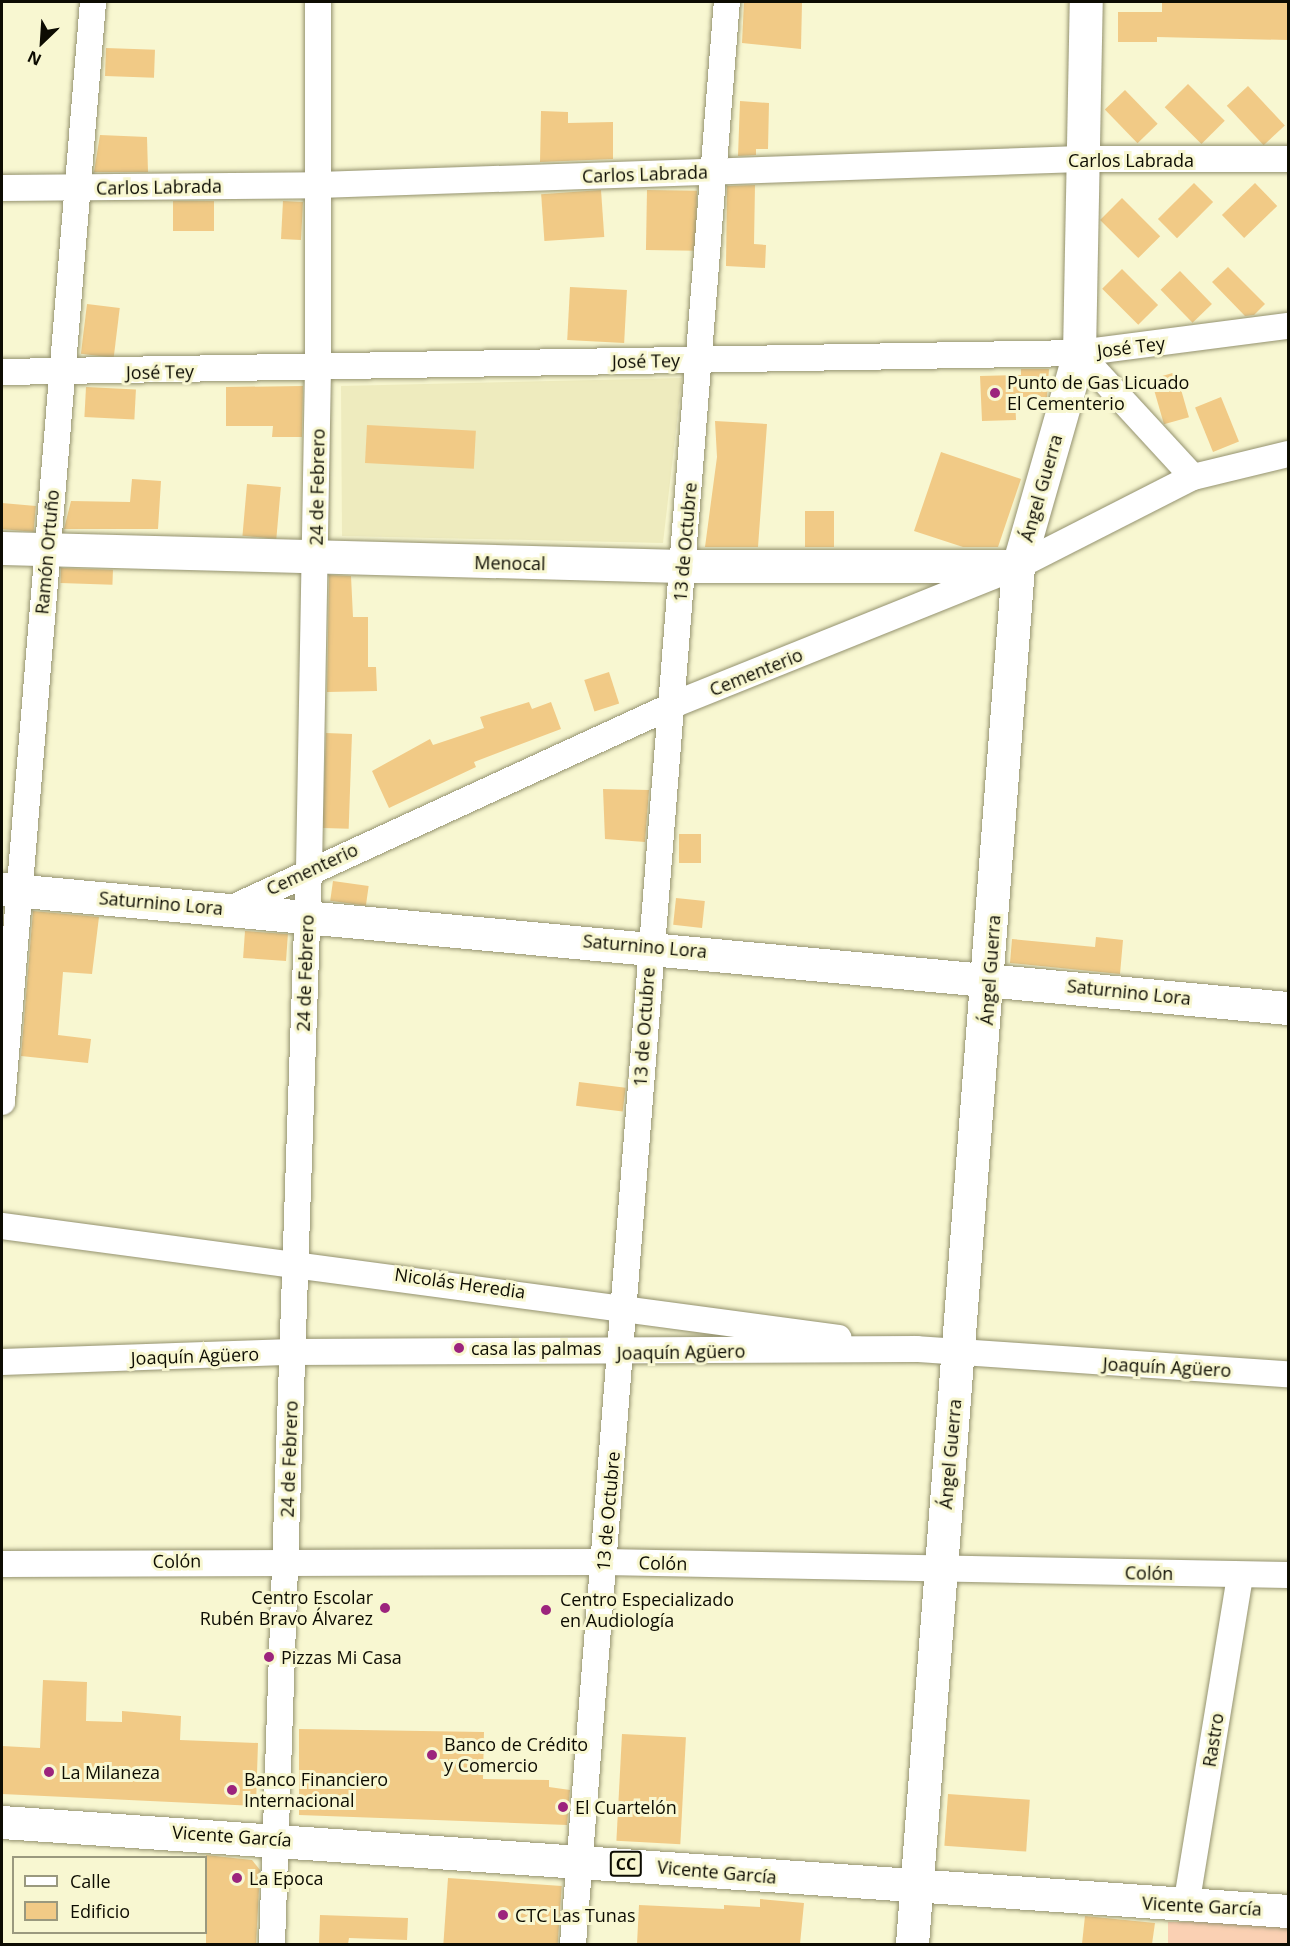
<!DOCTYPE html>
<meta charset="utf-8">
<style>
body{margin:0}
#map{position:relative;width:1290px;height:1946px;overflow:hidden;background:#f8f7d1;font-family:"Open Sans",sans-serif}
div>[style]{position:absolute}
.built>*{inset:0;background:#eeebbe}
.green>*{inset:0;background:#fad0b3;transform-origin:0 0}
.building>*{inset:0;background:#f1ca86;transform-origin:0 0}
.roads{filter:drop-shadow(0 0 2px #94926f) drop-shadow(0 0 2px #94926f)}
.street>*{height:26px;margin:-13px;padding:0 13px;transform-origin:13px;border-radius:13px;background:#fff}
.secondary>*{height:33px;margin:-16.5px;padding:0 16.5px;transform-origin:16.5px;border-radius:16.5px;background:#fff}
.primary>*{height:33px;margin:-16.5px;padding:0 16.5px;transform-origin:16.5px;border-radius:16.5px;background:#fff}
.dots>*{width:16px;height:16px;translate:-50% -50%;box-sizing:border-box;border:3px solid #f8f7d1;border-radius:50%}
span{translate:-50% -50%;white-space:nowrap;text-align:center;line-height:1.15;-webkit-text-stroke:6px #f8f7d1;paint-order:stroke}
.shield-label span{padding:2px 4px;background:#f8f7d1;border:2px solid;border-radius:4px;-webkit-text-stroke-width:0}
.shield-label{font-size:16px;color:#0d0c02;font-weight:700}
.street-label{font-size:18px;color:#0d0c02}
.poi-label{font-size:18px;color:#0d0c02}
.left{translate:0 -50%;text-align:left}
.right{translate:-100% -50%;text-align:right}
.frame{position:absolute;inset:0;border:3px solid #0d0c02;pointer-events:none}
.legend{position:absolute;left:12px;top:1856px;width:195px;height:78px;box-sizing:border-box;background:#f8f7d1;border:2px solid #9a997e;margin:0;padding:8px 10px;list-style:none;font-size:18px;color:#0d0c02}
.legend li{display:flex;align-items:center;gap:12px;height:30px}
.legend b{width:30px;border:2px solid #9a997e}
.north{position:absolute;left:12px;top:12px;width:60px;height:60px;-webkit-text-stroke:4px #f8f7d1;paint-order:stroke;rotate:205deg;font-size:16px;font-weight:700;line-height:24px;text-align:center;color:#0d0c02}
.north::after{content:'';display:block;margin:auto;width:21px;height:27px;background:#0d0c02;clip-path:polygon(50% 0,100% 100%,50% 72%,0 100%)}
</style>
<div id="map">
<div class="built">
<div style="clip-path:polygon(682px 378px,663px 543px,342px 536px,341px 386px)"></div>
</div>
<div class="green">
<div style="left:1168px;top:1922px;width:120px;height:22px"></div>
</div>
<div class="building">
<div style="clip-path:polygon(744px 2px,802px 2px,801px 49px,742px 43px)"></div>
<div style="clip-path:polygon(1162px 2px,1288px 2px,1288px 40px,1157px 37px,1157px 42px,1118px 42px,1118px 12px,1162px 12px)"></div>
<div style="left:106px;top:48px;width:49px;height:28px;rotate:2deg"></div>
<div style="left:1188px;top:84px;width:52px;height:33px;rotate:45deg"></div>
<div style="left:1248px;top:86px;width:54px;height:29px;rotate:47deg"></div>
<div style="left:1125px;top:90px;width:47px;height:28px;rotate:46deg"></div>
<div style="clip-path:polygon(740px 101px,769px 103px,768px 149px,756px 149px,756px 155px,738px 156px)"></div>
<div style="clip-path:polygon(541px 111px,568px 112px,568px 123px,613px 122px,613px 159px,540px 162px)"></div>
<div style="clip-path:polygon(100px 135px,147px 137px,148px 172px,94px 172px)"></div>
<div style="left:1194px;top:183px;width:27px;height:51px;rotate:45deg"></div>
<div style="left:1255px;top:183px;width:32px;height:46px;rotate:46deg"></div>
<div style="clip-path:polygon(755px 185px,754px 244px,766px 245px,765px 268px,726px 266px,727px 186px)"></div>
<div style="left:601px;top:190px;width:47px;height:60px;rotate:86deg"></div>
<div style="left:647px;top:190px;width:50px;height:60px;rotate:1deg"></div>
<div style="left:1122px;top:198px;width:54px;height:31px;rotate:45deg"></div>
<div style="left:173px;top:201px;width:41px;height:30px"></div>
<div style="left:283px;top:201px;width:20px;height:38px;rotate:3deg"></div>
<div style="clip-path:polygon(1228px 267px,1265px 304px,1254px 315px,1245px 316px,1212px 282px)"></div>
<div style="left:1122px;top:269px;width:51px;height:28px;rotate:45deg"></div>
<div style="left:1180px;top:271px;width:46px;height:27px;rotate:46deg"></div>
<div style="left:570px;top:287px;width:57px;height:53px;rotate:3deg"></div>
<div style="left:87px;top:304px;width:33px;height:50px;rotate:7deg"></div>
<div style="clip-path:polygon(1021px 369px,1049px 369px,1047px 397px,1015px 397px,1016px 420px,982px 421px,980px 376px,1021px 375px)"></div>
<div style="left:1176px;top:372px;width:47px;height:26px;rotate:74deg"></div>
<div style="clip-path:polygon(303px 386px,302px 437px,272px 437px,273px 426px,226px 426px,226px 387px)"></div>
<div style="left:86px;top:387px;width:50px;height:30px;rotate:3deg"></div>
<div style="left:1221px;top:397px;width:48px;height:28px;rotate:68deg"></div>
<div style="clip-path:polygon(715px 421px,767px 424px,758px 547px,705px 547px,717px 457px)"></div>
<div style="left:367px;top:425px;width:109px;height:38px;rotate:3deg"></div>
<div style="clip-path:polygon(941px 452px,1021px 479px,998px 547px,963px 547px,914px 531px)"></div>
<div style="clip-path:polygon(132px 479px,161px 481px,158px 529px,64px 529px,71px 501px,130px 502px)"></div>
<div style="left:247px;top:484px;width:34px;height:52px;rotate:5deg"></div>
<div style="left:2px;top:503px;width:34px;height:26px;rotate:5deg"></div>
<div style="left:805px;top:511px;width:29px;height:36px"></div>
<div style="left:61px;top:568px;width:52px;height:15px;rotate:2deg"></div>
<div style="clip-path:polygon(329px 575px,351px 576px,353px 617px,368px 617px,368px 667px,376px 667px,377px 691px,327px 692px)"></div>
<div style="left:609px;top:672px;width:33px;height:26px;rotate:72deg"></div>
<div style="clip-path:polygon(529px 702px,532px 709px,551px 702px,561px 729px,474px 762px,476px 767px,389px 808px,372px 771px,430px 739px,433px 745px,484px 728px,480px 717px)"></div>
<div style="left:326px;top:733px;width:26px;height:95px;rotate:2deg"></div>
<div style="clip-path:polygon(603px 789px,649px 790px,645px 842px,605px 839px)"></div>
<div style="left:679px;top:834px;width:22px;height:29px"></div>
<div style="left:333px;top:881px;width:36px;height:20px;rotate:8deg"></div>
<div style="left:676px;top:898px;width:29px;height:27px;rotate:6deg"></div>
<div style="clip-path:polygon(33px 911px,99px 917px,92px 974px,63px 972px,58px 1035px,91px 1039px,88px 1063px,21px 1056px)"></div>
<div style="left:245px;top:931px;width:43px;height:27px;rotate:4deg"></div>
<div style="clip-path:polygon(1096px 937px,1123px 940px,1120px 974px,1010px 963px,1012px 939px,1095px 947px)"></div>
<div style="left:579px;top:1082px;width:47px;height:24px;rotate:7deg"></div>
<div style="clip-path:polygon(43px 1680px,87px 1682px,86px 1721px,122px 1722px,122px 1711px,181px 1716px,180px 1740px,258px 1743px,256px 1806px,2px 1794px,2px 1746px,40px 1748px)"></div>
<div style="clip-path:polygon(299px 1729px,484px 1732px,483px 1779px,549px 1780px,549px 1787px,570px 1790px,567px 1825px,299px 1815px)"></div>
<div style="left:622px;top:1734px;width:64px;height:107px;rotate:3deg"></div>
<div style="left:948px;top:1794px;width:82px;height:52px;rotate:4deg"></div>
<div style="clip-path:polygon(206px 1855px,252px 1860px,260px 1870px,256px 1944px,206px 1944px)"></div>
<div style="left:448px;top:1878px;width:114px;height:66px;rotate:4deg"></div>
<div style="clip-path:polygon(760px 1899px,804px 1903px,800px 1944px,637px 1944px,639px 1905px,724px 1909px,724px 1905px,760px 1907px)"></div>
<div style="clip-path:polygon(320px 1915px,408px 1918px,407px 1940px,349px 1938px,348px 1944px,319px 1944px)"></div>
<div style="clip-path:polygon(1085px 1916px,1155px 1923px,1152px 1944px,1082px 1944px)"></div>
</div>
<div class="roads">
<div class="street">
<div style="left:2px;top:188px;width:317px;rotate:-0.5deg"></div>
<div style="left:319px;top:185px;width:762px;rotate:-1.95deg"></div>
<div style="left:1081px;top:159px;width:207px"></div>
<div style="left:1079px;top:353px;width:168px;rotate:47.4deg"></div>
<div style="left:2px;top:372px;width:1077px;rotate:-1.01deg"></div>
<div style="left:1079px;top:353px;width:211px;rotate:-7.4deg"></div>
<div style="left:230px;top:909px;width:490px;rotate:-24.7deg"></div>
<div style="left:675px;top:704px;width:370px;rotate:-21.9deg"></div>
<div style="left:1018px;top:566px;width:196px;rotate:-27deg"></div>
<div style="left:1193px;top:477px;width:98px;rotate:-13.6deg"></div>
<div style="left:2px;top:1102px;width:1104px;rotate:-85.27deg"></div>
<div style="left:2px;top:1226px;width:844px;rotate:7.62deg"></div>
<div style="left:2px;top:1362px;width:290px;rotate:-2deg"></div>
<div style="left:292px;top:1352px;width:625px;rotate:-0.28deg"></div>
<div style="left:917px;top:1349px;width:372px;rotate:3.9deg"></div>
<div style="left:2px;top:1564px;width:602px;rotate:-0.19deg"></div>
<div style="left:604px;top:1562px;width:684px;rotate:1.09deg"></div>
<div style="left:1186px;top:1906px;width:335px;rotate:-80.7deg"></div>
<div style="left:272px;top:1944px;width:1076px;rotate:-88.03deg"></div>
<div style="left:309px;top:869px;width:501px;rotate:-88.97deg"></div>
<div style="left:318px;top:368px;width:366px;rotate:-90deg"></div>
<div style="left:573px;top:1944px;width:1948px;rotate:-85.47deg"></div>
</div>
<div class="secondary">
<div style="left:2px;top:548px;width:679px;rotate:1.52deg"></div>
<div style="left:681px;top:566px;width:337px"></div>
<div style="left:2px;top:889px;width:1291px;rotate:5.29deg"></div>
<div style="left:912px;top:1944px;width:1382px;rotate:-85.6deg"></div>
<div style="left:1018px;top:566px;width:222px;rotate:-74deg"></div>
<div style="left:1079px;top:353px;width:351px;rotate:-88.9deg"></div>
</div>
<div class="primary">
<div style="left:2px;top:1822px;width:1289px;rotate:3.96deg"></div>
</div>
</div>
<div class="dots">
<div style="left:995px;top:393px;background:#9c247d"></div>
<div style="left:459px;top:1348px;background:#9c247d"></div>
<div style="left:385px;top:1608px;background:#9c247d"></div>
<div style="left:546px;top:1610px;background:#9c247d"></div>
<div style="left:269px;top:1657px;background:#9c247d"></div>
<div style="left:432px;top:1755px;background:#9c247d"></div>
<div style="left:49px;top:1772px;background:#9c247d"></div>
<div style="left:232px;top:1790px;background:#9c247d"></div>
<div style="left:563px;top:1807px;background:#9c247d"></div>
<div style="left:237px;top:1878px;background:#9c247d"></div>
<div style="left:503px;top:1915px;background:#9c247d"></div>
</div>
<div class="shield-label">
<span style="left:626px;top:1864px">CC</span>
</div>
<div class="street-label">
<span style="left:1131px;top:160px">Carlos Labrada</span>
<span style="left:645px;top:174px;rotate:-2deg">Carlos Labrada</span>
<span style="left:159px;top:187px;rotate:-1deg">Carlos Labrada</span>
<span style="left:1131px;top:347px;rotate:-7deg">José Tey</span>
<span style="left:646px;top:361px;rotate:-1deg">José Tey</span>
<span style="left:160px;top:372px;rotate:-1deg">José Tey</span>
<span style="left:317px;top:487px;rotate:-89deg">24 de Febrero</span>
<span style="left:1041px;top:488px;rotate:-74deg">Ángel Guerra</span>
<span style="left:685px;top:542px;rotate:-85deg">13 de Octubre</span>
<span style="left:47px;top:552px;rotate:-85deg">Ramón Ortuño</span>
<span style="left:510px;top:563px;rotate:1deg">Menocal</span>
<span style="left:756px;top:672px;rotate:-22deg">Cementerio</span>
<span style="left:312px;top:869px;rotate:-25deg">Cementerio</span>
<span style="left:161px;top:903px;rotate:5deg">Saturnino Lora</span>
<span style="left:645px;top:946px;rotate:5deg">Saturnino Lora</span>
<span style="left:990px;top:970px;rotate:-86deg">Ángel Guerra</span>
<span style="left:305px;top:973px;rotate:-88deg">24 de Febrero</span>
<span style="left:1129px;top:992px;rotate:6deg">Saturnino Lora</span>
<span style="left:644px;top:1027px;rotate:-86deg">13 de Octubre</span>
<span style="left:460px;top:1283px;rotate:8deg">Nicolás Heredia</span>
<span style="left:681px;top:1352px;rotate:-1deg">Joaquín Agüero</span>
<span style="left:195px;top:1356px;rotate:-2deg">Joaquín Agüero</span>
<span style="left:1167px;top:1367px;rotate:3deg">Joaquín Agüero</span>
<span style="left:950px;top:1454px;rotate:-85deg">Ángel Guerra</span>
<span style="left:289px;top:1459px;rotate:-88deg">24 de Febrero</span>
<span style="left:608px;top:1511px;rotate:-85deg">13 de Octubre</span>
<span style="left:177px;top:1561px;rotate:-1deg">Colón</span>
<span style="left:663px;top:1563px;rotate:1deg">Colón</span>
<span style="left:1149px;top:1573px;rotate:1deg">Colón</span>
<span style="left:1213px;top:1740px;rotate:-81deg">Rastro</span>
<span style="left:232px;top:1836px;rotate:4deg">Vicente García</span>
<span style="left:717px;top:1872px;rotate:5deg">Vicente García</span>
<span style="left:1202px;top:1906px;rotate:3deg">Vicente García</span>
</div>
<div class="poi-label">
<span class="left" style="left:1007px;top:393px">Punto de Gas Licuado<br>El Cementerio</span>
<span class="left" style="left:471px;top:1348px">casa las palmas</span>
<span class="right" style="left:373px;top:1608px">Centro Escolar<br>Rubén Bravo Álvarez</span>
<span class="left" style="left:560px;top:1610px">Centro Especializado<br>en Audiología</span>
<span class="left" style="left:281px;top:1657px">Pizzas Mi Casa</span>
<span class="left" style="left:444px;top:1755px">Banco de Crédito<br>y Comercio</span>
<span class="left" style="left:61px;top:1772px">La Milaneza</span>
<span class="left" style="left:244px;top:1790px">Banco Financiero<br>Internacional</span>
<span class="left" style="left:575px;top:1807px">El Cuartelón</span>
<span class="left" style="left:249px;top:1878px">La Epoca</span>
<span class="left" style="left:515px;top:1915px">CTC Las Tunas</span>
</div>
<div class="frame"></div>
<ul class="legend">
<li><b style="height:8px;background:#fff"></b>Calle</li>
<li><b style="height:16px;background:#f1ca86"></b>Edificio</li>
</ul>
<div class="north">N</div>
</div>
